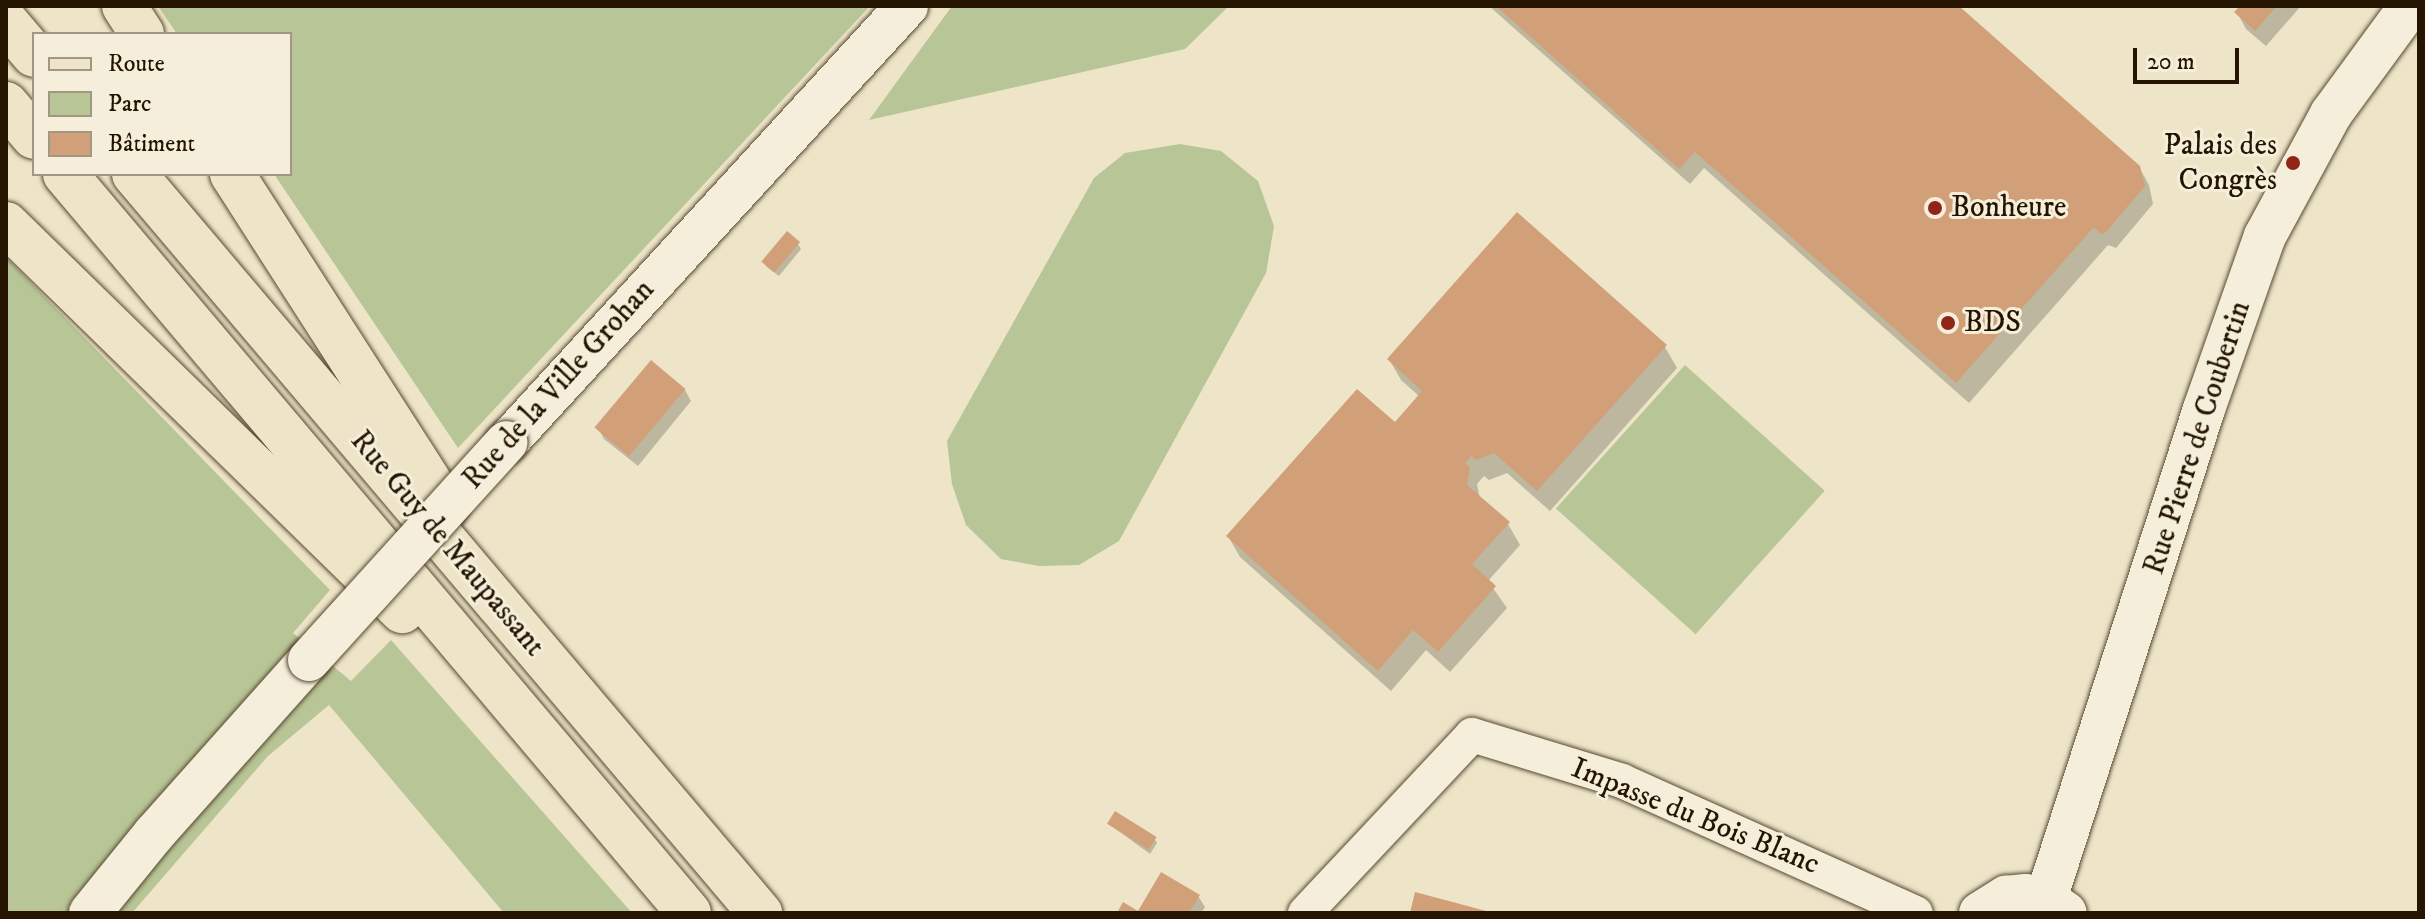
<!DOCTYPE html>
<meta charset="utf-8">
<style>
body{margin:0}
#map{position:relative;width:2425px;height:919px;overflow:hidden;background:#eee5c8;font-family:"IM FELL DW Pica",serif}
div>[style]{position:absolute}
.green>*{inset:0;background:#b8c596;transform-origin:0 0}
.shadow>*{inset:0;background:#0003}
.building>*{inset:0;background:#d19f78;transform-origin:0 0}
.roads{filter:drop-shadow(0 0 2px #574932) drop-shadow(0 0 2px #574932)}
.minor>*{height:34px;margin:-17px;padding:0 17px;transform-origin:17px;border-radius:17px;background:#f4eedb}
.tertiary>*{height:42px;margin:-21px;padding:0 21px;transform-origin:21px;border-radius:21px;background:#f4eedb}
.primary>*{height:44px;margin:-22px;padding:0 22px;transform-origin:22px;border-radius:22px;background:#eee5c8}
.bridges{filter:drop-shadow(0 0 2px #574932) drop-shadow(0 0 2px #574932)}
.tertiary-bridge>*{height:42px;margin:-21px;padding:0 21px;transform-origin:21px;border-radius:21px;background:#f4eedb}
.dots>*{width:22px;height:22px;translate:-50% -50%;box-sizing:border-box;border:4px solid #f4eedb;border-radius:50%}
span{translate:-50% -50%;white-space:nowrap;text-align:center;line-height:1.15;-webkit-text-stroke:6px #f4eedb;paint-order:stroke}
.poi-label{font-size:30px;color:#251500}
.right{translate:-100% -50%;text-align:right}
.left{translate:0 -50%;text-align:left}
.street-label{font-size:30px;color:#251500}
.frame{position:absolute;inset:0;border:8px solid #251500;pointer-events:none}
.legend{position:absolute;left:32px;top:32px;width:260px;height:144px;box-sizing:border-box;background:#f4eedb;border:2px solid #a19783;margin:0;padding:10px 14px;list-style:none;font-size:24px;color:#251500}
.legend li{display:flex;align-items:center;gap:16px;height:40px}
.legend b{width:40px;border:2px solid #a19783}
.scale{position:absolute;left:2133px;top:48px;width:106px;height:36px;box-sizing:border-box;border:4px solid #251500;border-top:0;padding-left:10px;font-size:24px;line-height:28px;white-space:nowrap;color:#251500;-webkit-text-stroke:6px #f4eedb;paint-order:stroke}
</style>
<div id="map">
<div class="green">
<div style="clip-path:polygon(158px 6px,870px 6px,458px 448px,274px 174px,290px 174px,290px 34px,177px 34px)"></div>
<div style="clip-path:polygon(952px 6px,1229px 6px,1185px 49px,869px 120px)"></div>
<div style="clip-path:polygon(1180px 144px,1221px 151px,1258px 181px,1274px 226px,1266px 273px,1119px 541px,1079px 565px,1039px 566px,1001px 559px,966px 525px,952px 484px,947px 441px,1094px 178px,1125px 153px)"></div>
<div style="clip-path:polygon(6px 257px,330px 590px,293px 633px,351px 681px,391px 640px,632px 913px,504px 913px,329px 705px,268px 756px,132px 913px,6px 913px)"></div>
<div style="left:1685px;top:365px;width:188px;height:193px;rotate:42deg"></div>
</div>
<div class="shadow">
<div style="clip-path:polygon(1489px 6px,1956px 6px,2139px 167px,2149px 185px,2153px 204px,2116px 248px,2108px 245px,1969px 403px,1704px 168px,1690px 184px)"></div>
<div style="clip-path:polygon(2242px 6px,2301px 6px,2266px 46px,2246px 29px,2237px 12px)"></div>
<div style="clip-path:polygon(798px 244px,801px 249px,779px 276px,767px 267px,764px 262px)"></div>
<div style="clip-path:polygon(1665px 347px,1677px 368px,1550px 511px,1507px 473px,1489px 480px,1484px 476px,1477px 484px,1480px 499px,1508px 524px,1520px 545px,1488px 581px,1507px 608px,1450px 672px,1426px 650px,1391px 691px,1240px 557px,1228px 536px,1395px 425px,1420px 397px,1401px 380px,1389px 359px)"></div>
<div style="clip-path:polygon(685px 390px,691px 401px,638px 466px,604px 439px,598px 428px)"></div>
<div style="clip-path:polygon(1109px 824px,1154px 838px,1157px 843px,1150px 854px)"></div>
<div style="clip-path:polygon(1198px 896px,1205px 907px,1201px 913px,1139px 913px)"></div>
</div>
<div class="building">
<div style="clip-path:polygon(1496px 6px,1959px 6px,2140px 166px,2145px 186px,2106px 232px,2101px 234px,2094px 227px,1956px 383px,1695px 152px,1679px 169px)"></div>
<div style="clip-path:polygon(2240px 6px,2277px 6px,2255px 31px,2234px 12px)"></div>
<div style="clip-path:polygon(1517px 212px,1667px 345px,1537px 491px,1494px 453px,1476px 460px,1471px 456px,1465px 463px,1470px 467px,1467px 485px,1510px 522px,1472px 564px,1496px 586px,1438px 652px,1413px 630px,1378px 671px,1226px 536px,1357px 389px,1395px 422px,1422px 391px,1387px 359px)"></div>
<div style="left:787px;top:231px;width:17px;height:40px;rotate:40deg"></div>
<div style="left:651px;top:360px;width:45px;height:88px;rotate:40deg"></div>
<div style="left:1115px;top:811px;width:49px;height:15px;rotate:32deg"></div>
<div style="clip-path:polygon(1161px 872px,1200px 895px,1189px 913px,1117px 913px,1123px 902px,1138px 911px)"></div>
<div style="clip-path:polygon(1415px 892px,1490px 912px,1490px 913px,1410px 913px)"></div>
</div>
<div class="roads">
<div class="minor">
<div style="left:1305px;top:913px;width:244px;rotate:-46.8deg"></div>
<div style="left:1472px;top:735px;width:157px;rotate:17deg"></div>
<div style="left:1622px;top:781px;width:322px;rotate:24.2deg"></div>
</div>
<div class="tertiary">
<div style="left:507px;top:442px;width:592px;rotate:-47.47deg"></div>
<div style="left:2046px;top:899px;width:515px;rotate:-72.13deg"></div>
<div style="left:2204px;top:409px;width:183px;rotate:-70.6deg"></div>
<div style="left:2265px;top:236px;width:139px;rotate:-61.6deg"></div>
<div style="left:2331px;top:114px;width:134px;rotate:-53.8deg"></div>
<div style="left:90px;top:913px;width:102px;rotate:-51deg"></div>
<div style="left:154px;top:834px;width:233px;rotate:-48.3deg"></div>
<div style="left:1980px;top:913px;width:31px;rotate:-32deg"></div>
<div style="left:2006px;top:897px;width:20px;rotate:-6deg"></div>
<div style="left:2026px;top:895px;width:20px;rotate:11deg"></div>
<div style="left:2046px;top:899px;width:24px;rotate:35deg"></div>
</div>
<div class="primary">
<div style="left:124px;top:6px;width:33px;rotate:57deg"></div>
<div style="left:6px;top:22px;width:43px;rotate:49.7deg"></div>
<div style="left:6px;top:104px;width:43px;rotate:49.7deg"></div>
<div style="left:65px;top:174px;width:967px;rotate:49.82deg"></div>
<div style="left:134px;top:174px;width:969px;rotate:49.73deg"></div>
<div style="left:232px;top:174px;width:396px;rotate:57.3deg"></div>
<div style="left:6px;top:224px;width:554px;rotate:44.34deg"></div>
</div>
</div>
<div class="bridges">
<div class="tertiary-bridge">
<div style="left:309px;top:660px;width:294px;rotate:-47.8deg"></div>
</div>
</div>
<div class="dots">
<div style="left:2293px;top:163px;background:#8f2418"></div>
<div style="left:1935px;top:208px;background:#8f2418"></div>
<div style="left:1948px;top:323px;background:#8f2418"></div>
</div>
<div class="poi-label">
<span class="right" style="left:2277px;top:163px">Palais des<br>Congrès</span>
<span class="left" style="left:1951px;top:208px">Bonheure</span>
<span class="left" style="left:1964px;top:323px">BDS</span>
</div>
<div class="street-label">
<span style="left:559px;top:385px;rotate:-48deg">Rue de la Ville Grohan</span>
<span style="left:2198px;top:438px;rotate:-72deg">Rue Pierre de Coubertin</span>
<span style="left:447px;top:544px;rotate:50deg">Rue Guy de Maupassant</span>
<span style="left:1695px;top:817px;rotate:22deg">Impasse du Bois Blanc</span>
</div>
<div class="frame"></div>
<ul class="legend">
<li><b style="height:10px;background:#eee5c8"></b>Route</li>
<li><b style="height:22px;background:#b8c596"></b>Parc</li>
<li><b style="height:22px;background:#d19f78"></b>Bâtiment</li>
</ul>
<div class="scale">20 m</div>
</div>
